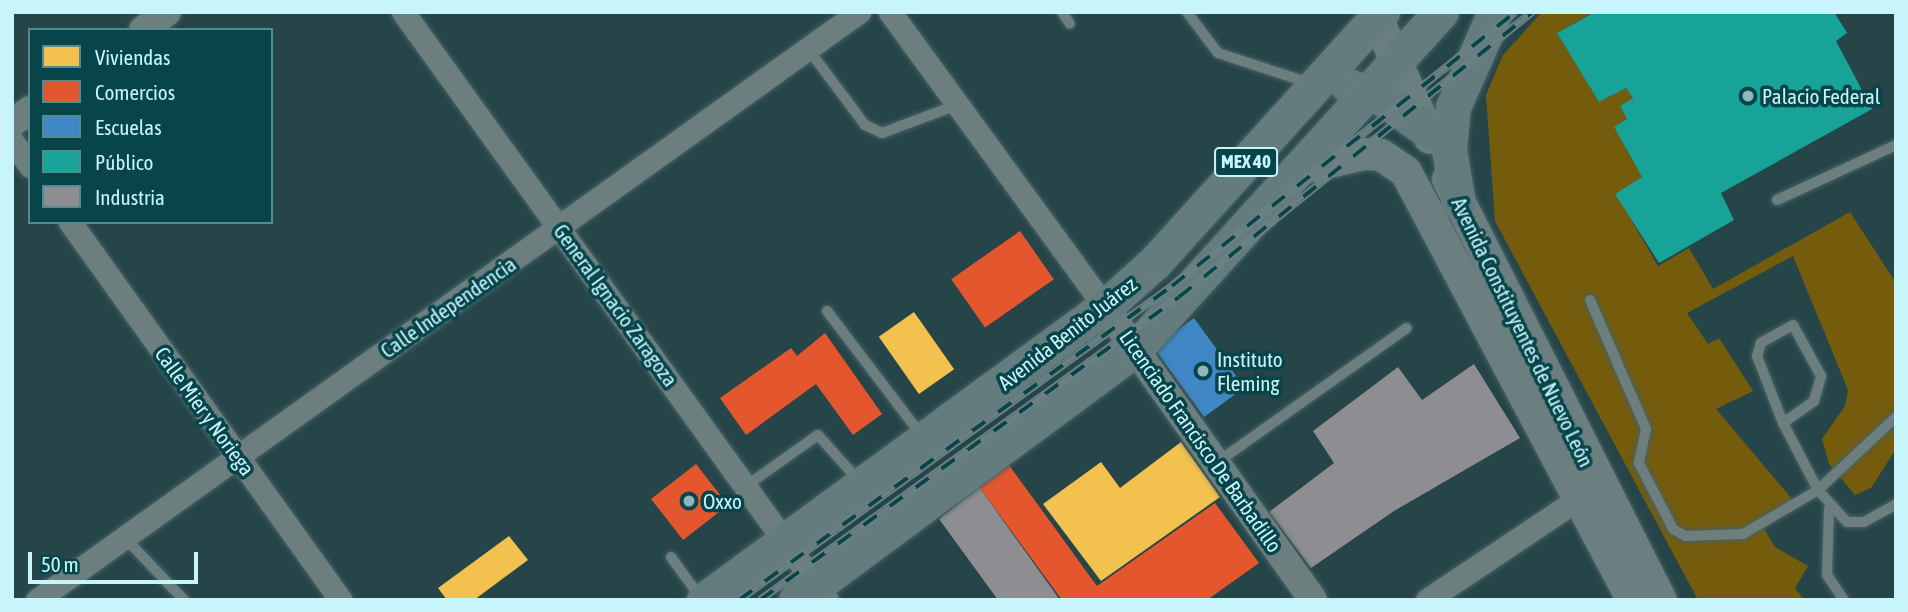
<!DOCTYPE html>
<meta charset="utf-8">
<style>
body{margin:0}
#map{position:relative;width:1908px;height:612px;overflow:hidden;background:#264548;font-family:"Asap Condensed",sans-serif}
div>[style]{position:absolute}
.green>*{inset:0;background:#755c0c}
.homes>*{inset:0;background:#f2c14e;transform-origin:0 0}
.shops>*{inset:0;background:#e4572e;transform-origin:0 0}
.schools>*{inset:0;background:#3f88c5;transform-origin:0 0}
.public>*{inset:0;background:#17a398}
.industry>*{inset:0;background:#8d8d92}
.roads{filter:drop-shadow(0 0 2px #456266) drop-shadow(0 0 2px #456266)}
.service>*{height:10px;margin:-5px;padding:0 5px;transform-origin:5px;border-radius:5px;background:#6d7e7f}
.minor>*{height:23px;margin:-11.5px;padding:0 11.5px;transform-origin:11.5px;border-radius:11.5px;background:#6d7e7f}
.tertiary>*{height:28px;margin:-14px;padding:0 14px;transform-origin:14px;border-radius:14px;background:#6d7e7f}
.secondary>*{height:32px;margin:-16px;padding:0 16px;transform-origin:16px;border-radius:16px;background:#6b7f81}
.primary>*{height:35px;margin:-17.5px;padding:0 17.5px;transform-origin:17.5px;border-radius:17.5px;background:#657c7f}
.rail>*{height:8px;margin-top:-4px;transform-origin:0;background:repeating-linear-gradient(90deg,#08454b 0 16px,#6a8082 0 32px);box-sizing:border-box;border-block:2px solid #6a8082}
.dots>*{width:19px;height:19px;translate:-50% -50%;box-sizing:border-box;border:4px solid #08454b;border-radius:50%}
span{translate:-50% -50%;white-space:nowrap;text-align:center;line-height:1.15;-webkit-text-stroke:7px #08454b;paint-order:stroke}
.shield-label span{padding:2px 5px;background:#08454b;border:2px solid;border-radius:5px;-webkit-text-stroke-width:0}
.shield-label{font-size:19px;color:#c7f5fb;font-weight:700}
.poi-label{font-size:21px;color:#c7f5fb}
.left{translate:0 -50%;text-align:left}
.street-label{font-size:21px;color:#c7f5fb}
.frame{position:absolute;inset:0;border:14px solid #c7f5fb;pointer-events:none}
.legend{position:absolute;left:28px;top:28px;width:245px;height:196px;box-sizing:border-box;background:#08454b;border:2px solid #548b91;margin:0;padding:9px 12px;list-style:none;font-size:21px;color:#c7f5fb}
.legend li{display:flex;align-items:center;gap:14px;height:35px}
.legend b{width:35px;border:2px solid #548b91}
.scale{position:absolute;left:28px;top:552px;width:170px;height:32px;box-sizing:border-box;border:4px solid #c7f5fb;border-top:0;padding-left:9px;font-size:21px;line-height:24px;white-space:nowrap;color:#c7f5fb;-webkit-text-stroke:5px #08454b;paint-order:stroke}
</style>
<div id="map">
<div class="green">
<div style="clip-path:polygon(1542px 12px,1594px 12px,1557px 33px,1599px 102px,1626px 88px,1633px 98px,1620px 106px,1627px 119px,1614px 127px,1642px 177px,1616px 194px,1658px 266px,1689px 248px,1713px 289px,1850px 212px,1896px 283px,1896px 449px,1871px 488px,1855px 495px,1829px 464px,1822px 439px,1845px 406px,1848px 390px,1793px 256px,1687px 313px,1708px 344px,1719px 338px,1753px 391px,1716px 409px,1792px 499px,1793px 507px,1764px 529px,1775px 547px,1808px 566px,1795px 588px,1804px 600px,1698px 600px,1495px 221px,1486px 95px,1503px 55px)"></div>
</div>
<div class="homes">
<div style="left:914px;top:312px;width:70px;height:43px;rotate:55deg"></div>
<div style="clip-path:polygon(1181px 442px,1220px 497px,1101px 581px,1043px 504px,1101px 462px,1120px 488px)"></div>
<div style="clip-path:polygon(509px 536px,528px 560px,474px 600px,447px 600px,438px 588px)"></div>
</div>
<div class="shops">
<div style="left:1020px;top:231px;width:59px;height:84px;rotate:55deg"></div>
<div style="clip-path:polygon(825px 333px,882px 414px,853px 435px,816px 384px,746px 435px,720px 398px,791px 348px,797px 356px)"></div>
<div style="left:696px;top:464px;width:52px;height:57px;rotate:52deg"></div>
<div style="clip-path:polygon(1009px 465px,1097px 586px,1215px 503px,1259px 563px,1207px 600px,1062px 600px,979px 487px)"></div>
</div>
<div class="schools">
<div style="left:1194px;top:318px;width:86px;height:50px;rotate:54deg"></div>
</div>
<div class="public">
<div style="clip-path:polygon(1595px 12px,1834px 12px,1847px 33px,1836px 41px,1872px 109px,1721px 193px,1734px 220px,1659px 263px,1615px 194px,1642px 177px,1614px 127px,1627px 119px,1620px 106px,1633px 98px,1626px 88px,1599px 102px,1557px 33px)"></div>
</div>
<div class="industry">
<div style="clip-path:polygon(1474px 364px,1520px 438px,1394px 511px,1311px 568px,1269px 512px,1334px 463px,1313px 431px,1398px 367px,1422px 400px)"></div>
<div style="clip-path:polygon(979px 487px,1060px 600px,998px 600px,939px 519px)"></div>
</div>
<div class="roads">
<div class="service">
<div style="left:1062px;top:12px;width:14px;rotate:56deg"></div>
<div style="left:1187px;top:12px;width:51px;rotate:52.9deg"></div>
<div style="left:1218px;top:53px;width:97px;rotate:18.1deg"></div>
<div style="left:808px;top:49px;width:95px;rotate:53.1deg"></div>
<div style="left:865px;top:125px;width:19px;rotate:25deg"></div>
<div style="left:882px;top:133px;width:80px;rotate:-20.5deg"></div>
<div style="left:1777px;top:200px;width:131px;rotate:-24.8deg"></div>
<div style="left:1590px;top:300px;width:141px;rotate:66.5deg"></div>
<div style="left:1646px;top:429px;width:35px;rotate:102deg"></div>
<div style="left:1639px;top:463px;width:74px;rotate:62.7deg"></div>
<div style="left:1673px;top:529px;width:14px;rotate:30deg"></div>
<div style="left:1685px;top:536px;width:58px;rotate:-2deg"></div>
<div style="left:1743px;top:534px;width:87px;rotate:-30.4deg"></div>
<div style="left:1818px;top:490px;width:107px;rotate:-43.1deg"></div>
<div style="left:827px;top:311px;width:157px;rotate:52.8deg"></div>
<div style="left:1783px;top:423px;width:38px;rotate:-35deg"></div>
<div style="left:1814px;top:401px;width:26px;rotate:-74deg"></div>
<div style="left:1821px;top:376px;width:58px;rotate:-118.8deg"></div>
<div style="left:1793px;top:325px;width:37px;rotate:151deg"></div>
<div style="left:1761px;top:343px;width:14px;rotate:107deg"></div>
<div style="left:1757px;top:356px;width:72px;rotate:68.8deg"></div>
<div style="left:1783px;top:423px;width:76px;rotate:62.4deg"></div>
<div style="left:1818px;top:490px;width:43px;rotate:47.8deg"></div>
<div style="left:1847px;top:522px;width:17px"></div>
<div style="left:1864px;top:522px;width:37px;rotate:-29deg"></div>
<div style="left:1219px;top:461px;width:230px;rotate:-35.3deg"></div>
<div style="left:746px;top:486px;width:88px;rotate:-35.3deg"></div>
<div style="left:818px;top:435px;width:62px;rotate:48.3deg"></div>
<div style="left:1829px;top:509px;width:66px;rotate:91.7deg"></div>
<div style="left:1827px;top:575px;width:30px;rotate:56deg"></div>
<div style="left:124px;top:537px;width:87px;rotate:46.4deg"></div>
<div style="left:671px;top:557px;width:49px;rotate:54.1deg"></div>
</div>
<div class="minor">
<div style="left:403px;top:12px;width:725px;rotate:54.21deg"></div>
<div style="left:890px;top:12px;width:365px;rotate:53.9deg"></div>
<div style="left:12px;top:141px;width:31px;rotate:54deg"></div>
<div style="left:70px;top:222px;width:465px;rotate:54.4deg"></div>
<div style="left:37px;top:600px;width:1011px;rotate:-35.58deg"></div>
<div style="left:1427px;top:600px;width:196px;rotate:-33.8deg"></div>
</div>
<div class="tertiary">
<div style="left:143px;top:30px;width:30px;rotate:-37deg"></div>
<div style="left:12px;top:123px;width:22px;rotate:-36deg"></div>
<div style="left:1105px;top:307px;width:359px;rotate:54.6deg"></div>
</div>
<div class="secondary">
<div style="left:1377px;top:18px;width:131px;rotate:66.2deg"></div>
<div style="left:1296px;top:170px;width:70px;rotate:-13.2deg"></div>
<div style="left:1364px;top:154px;width:17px;rotate:3deg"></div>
<div style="left:1381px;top:155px;width:30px;rotate:34deg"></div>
<div style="left:1406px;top:172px;width:484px;rotate:62.1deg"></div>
<div style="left:1448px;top:179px;width:472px;rotate:63.2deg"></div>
</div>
<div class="primary">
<div style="left:1348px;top:86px;width:36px;rotate:19deg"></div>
<div style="left:1382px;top:98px;width:55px;rotate:35.4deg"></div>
<div style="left:1458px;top:202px;width:53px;rotate:-99.8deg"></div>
<div style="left:1449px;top:150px;width:43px;rotate:-84.7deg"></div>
<div style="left:1453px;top:107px;width:104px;rotate:-66.1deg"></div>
<div style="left:704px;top:600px;width:497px;rotate:-36.2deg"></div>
<div style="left:1105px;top:307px;width:67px;rotate:-42deg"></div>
<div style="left:1155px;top:262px;width:338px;rotate:-47.8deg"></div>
<div style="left:796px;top:600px;width:423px;rotate:-36.5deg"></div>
<div style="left:1136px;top:348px;width:454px;rotate:-47.8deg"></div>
</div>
</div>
<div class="rail">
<div style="left:739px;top:600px;width:535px;rotate:-35.95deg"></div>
<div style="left:1172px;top:286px;width:439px;rotate:-38.6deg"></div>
<div style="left:760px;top:600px;width:517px;rotate:-35.87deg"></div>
<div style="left:1179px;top:297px;width:454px;rotate:-38.9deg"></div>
</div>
<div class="dots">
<div style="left:1748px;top:96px;background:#8fb7bc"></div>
<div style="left:1203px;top:371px;background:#8fb7bc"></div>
<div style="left:689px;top:501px;background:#8fb7bc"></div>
</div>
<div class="shield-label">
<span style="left:1246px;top:162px">MEX 40</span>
</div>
<div class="poi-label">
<span class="left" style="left:1762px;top:96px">Palacio Federal</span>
<span class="left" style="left:1217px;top:371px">Instituto<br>Fleming</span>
<span class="left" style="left:703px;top:501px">Oxxo</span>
</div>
<div class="street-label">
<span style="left:616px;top:305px;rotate:54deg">General Ignacio Zaragoza</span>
<span style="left:448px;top:307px;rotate:-35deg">Calle Independencia</span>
<span style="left:1523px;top:332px;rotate:64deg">Avenida Constituyentes de Nuevo León</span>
<span style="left:1067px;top:333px;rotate:-38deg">Avenida Benito Juárez</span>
<span style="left:205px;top:411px;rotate:54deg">Calle Mier y Noriega</span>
<span style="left:1201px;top:441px;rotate:55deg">Licenciado Francisco De Barbadillo</span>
</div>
<div class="frame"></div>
<ul class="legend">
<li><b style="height:19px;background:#f2c14e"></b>Viviendas</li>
<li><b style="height:19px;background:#e4572e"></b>Comercios</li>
<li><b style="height:19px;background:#3f88c5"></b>Escuelas</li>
<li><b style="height:19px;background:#17a398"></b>Público</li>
<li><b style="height:19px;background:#8d8d92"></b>Industria</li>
</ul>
<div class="scale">50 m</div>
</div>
